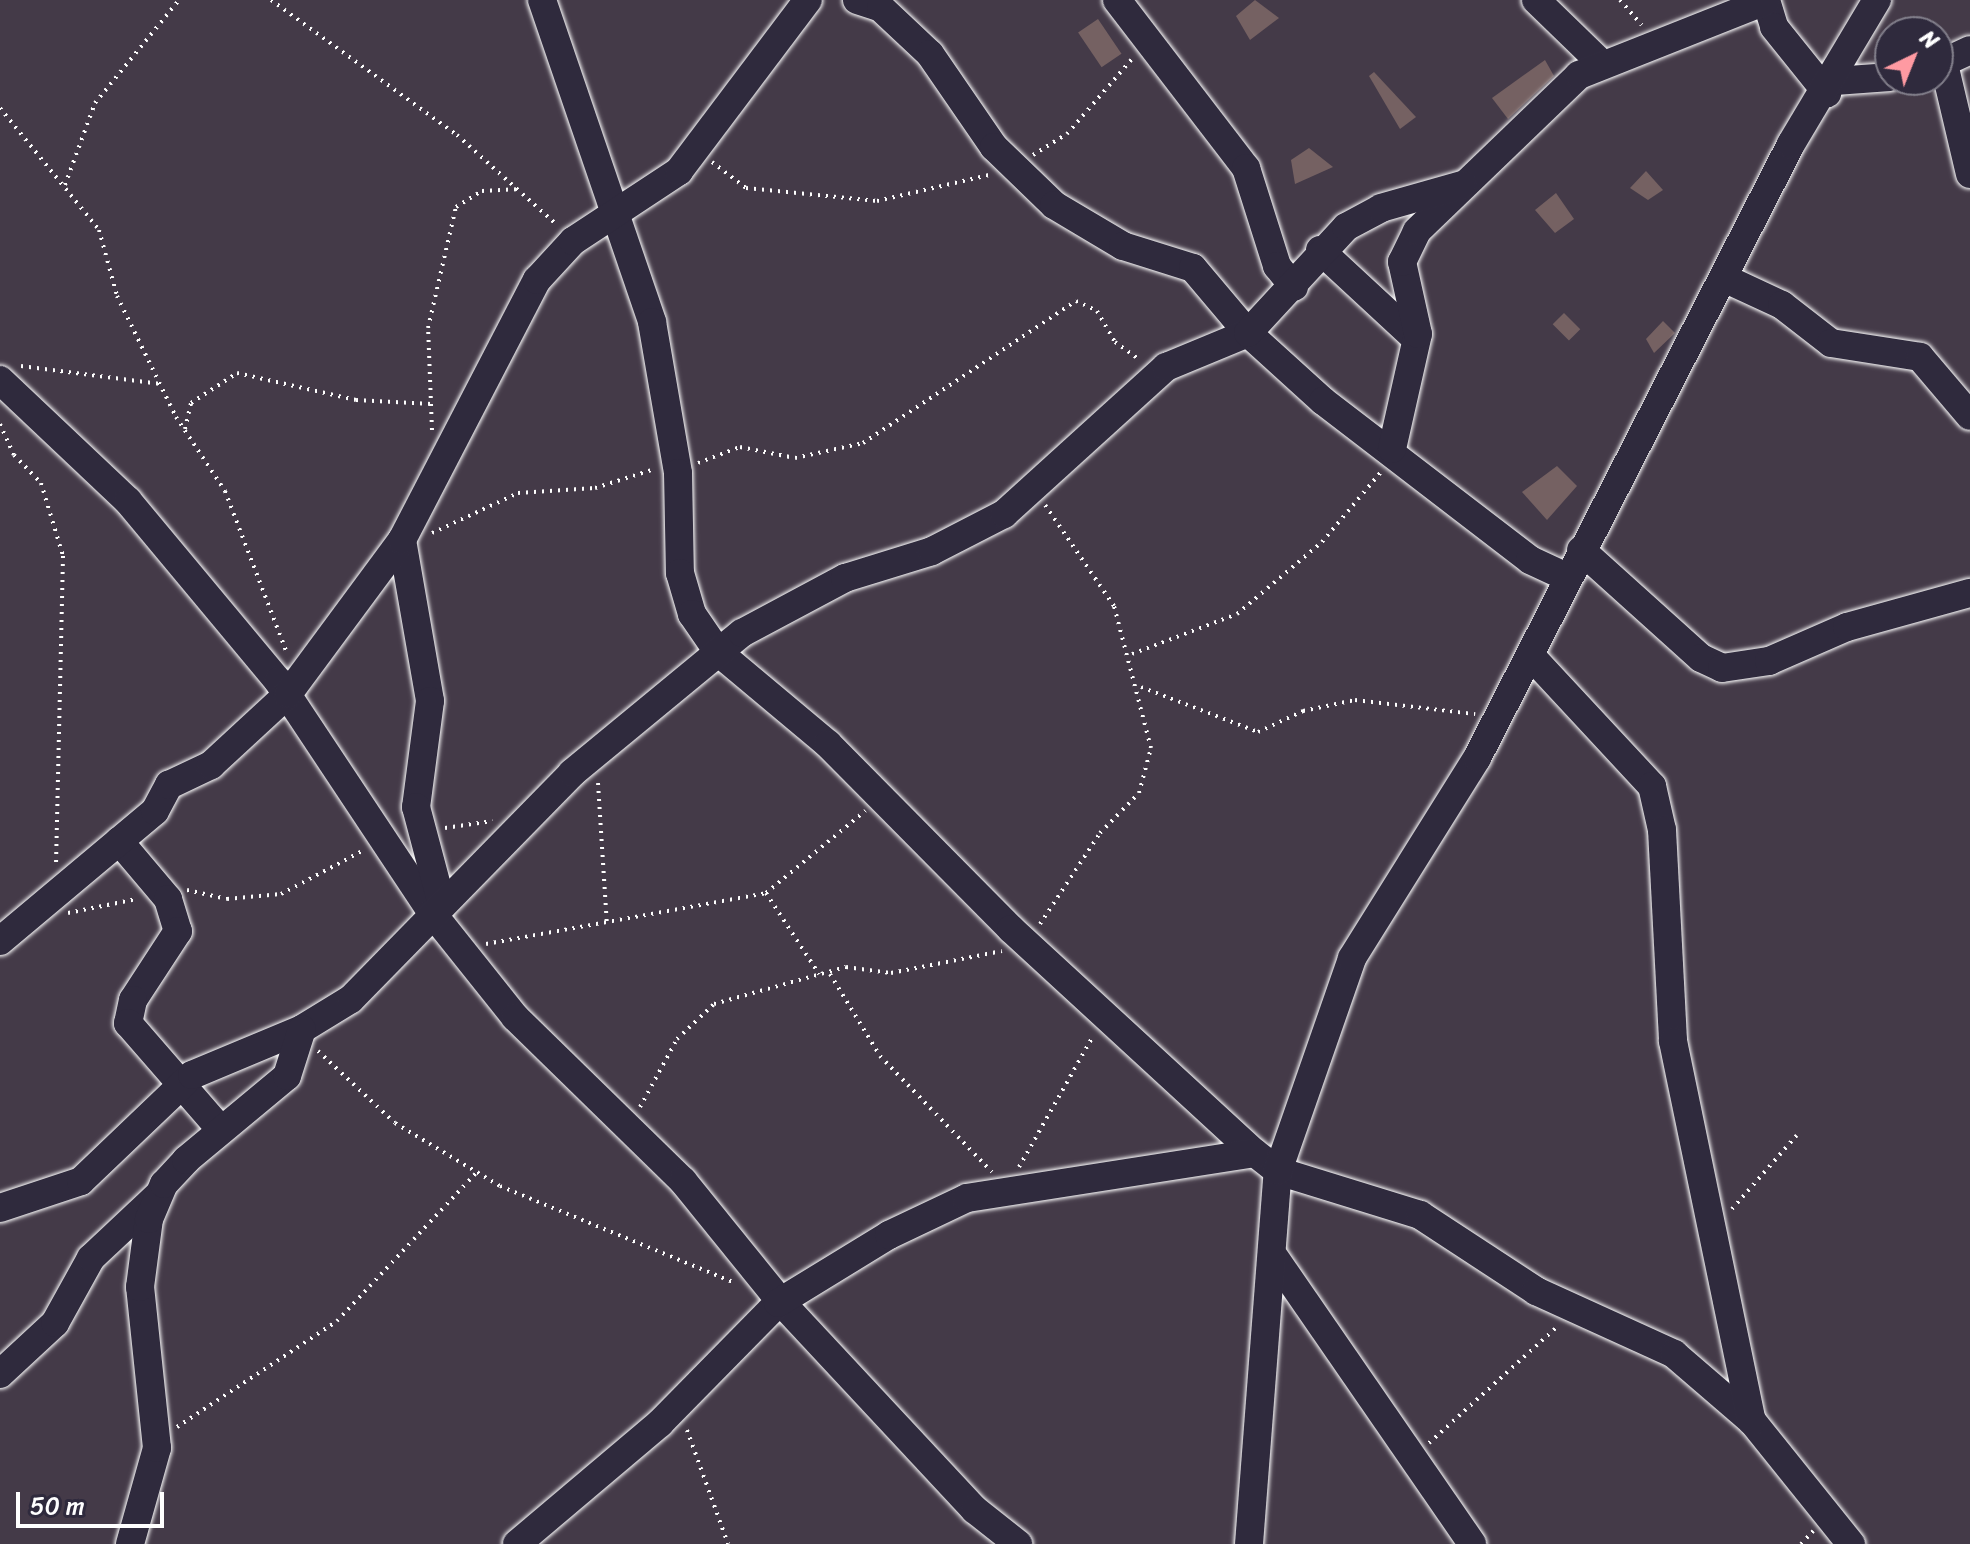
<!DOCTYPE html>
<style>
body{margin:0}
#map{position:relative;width:1970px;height:1544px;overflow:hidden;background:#443a48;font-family:Sriracha,sans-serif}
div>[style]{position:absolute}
.building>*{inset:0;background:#756162;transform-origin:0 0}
.path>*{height:4px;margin-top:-2px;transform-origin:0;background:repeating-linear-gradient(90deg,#fff 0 2px,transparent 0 8px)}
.roads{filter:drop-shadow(0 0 2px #fff) drop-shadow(0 0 2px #fff)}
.minor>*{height:28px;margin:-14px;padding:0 14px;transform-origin:14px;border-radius:14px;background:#2f2a3d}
span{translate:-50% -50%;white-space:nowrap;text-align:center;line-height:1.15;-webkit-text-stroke:8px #2f2a3d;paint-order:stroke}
.north{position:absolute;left:1874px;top:16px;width:80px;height:80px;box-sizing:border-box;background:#2f2a3d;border:2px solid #827f8b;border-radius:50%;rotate:43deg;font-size:22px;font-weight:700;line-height:32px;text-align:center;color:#fff}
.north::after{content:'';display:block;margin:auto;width:28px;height:36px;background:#ff9aa2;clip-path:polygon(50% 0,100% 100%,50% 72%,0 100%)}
.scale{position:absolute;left:16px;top:1492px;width:148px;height:36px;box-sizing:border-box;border:4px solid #fff;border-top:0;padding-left:10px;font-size:24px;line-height:28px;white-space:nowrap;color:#fff;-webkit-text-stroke:6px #2f2a3d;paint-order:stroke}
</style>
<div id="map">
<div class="building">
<div style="clip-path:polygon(1255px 0,1279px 18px,1250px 40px,1236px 16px)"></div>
<div style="left:1098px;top:19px;width:42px;height:24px;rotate:56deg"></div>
<div style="clip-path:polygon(1545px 60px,1554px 76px,1508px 119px,1492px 98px)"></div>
<div style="clip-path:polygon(1374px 72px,1416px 117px,1400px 129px,1369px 76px)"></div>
<div style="clip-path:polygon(1309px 148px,1333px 167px,1295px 184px,1291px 160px)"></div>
<div style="clip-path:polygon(1646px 171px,1663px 190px,1648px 200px,1630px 188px)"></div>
<div style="clip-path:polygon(1556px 193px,1574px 219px,1555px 233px,1535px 210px)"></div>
<div style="left:1564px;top:313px;width:23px;height:16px;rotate:45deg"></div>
<div style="clip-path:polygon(1663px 321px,1675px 333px,1654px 353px,1646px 339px)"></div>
<div style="clip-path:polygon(1557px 466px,1577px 486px,1547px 520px,1522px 492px)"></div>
</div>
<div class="path">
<div style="left:271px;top:0;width:230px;rotate:36deg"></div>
<div style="left:457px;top:135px;width:135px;rotate:42deg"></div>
<div style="left:1620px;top:0;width:33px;rotate:49deg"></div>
<div style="left:0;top:108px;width:157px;rotate:50.9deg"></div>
<div style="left:99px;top:230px;width:68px;rotate:74.7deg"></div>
<div style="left:117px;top:296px;width:135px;rotate:64deg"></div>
<div style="left:176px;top:417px;width:89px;rotate:56.5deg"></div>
<div style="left:225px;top:491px;width:171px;rotate:69.1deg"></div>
<div style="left:1033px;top:155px;width:40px;rotate:-32deg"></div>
<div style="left:1067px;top:134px;width:99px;rotate:-49.1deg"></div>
<div style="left:712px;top:162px;width:43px;rotate:37.4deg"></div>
<div style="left:746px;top:188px;width:132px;rotate:5.7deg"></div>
<div style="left:877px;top:201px;width:115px;rotate:-13.1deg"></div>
<div style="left:65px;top:185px;width:87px;rotate:-69.9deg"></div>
<div style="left:95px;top:103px;width:133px;rotate:-50.8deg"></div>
<div style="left:21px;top:366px;width:141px;rotate:7.3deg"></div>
<div style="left:0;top:424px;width:34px;rotate:66deg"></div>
<div style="left:14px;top:455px;width:39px;rotate:46deg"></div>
<div style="left:41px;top:483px;width:76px;rotate:73.2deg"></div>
<div style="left:63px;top:556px;width:307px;rotate:91.3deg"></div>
<div style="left:185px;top:429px;width:27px;rotate:-77deg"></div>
<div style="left:191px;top:403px;width:55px;rotate:-33.1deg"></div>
<div style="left:237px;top:373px;width:122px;rotate:12.8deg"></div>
<div style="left:356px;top:400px;width:76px;rotate:3deg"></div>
<div style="left:432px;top:430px;width:102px;rotate:-92.2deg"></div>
<div style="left:428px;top:328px;width:124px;rotate:-77deg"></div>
<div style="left:456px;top:207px;width:31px;rotate:-32deg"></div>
<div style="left:482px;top:191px;width:39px;rotate:-3deg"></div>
<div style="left:698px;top:463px;width:45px;rotate:-20.9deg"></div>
<div style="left:740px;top:447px;width:56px;rotate:11.3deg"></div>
<div style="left:795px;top:458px;width:70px;rotate:-12.4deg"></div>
<div style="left:863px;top:443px;width:256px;rotate:-33.7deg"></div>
<div style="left:1076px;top:301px;width:23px;rotate:25deg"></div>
<div style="left:1097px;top:311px;width:36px;rotate:60deg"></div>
<div style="left:1115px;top:342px;width:31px;rotate:36deg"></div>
<div style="left:432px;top:533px;width:95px;rotate:-24.9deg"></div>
<div style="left:518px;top:493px;width:77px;rotate:-3.7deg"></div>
<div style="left:595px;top:488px;width:63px;rotate:-17.6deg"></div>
<div style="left:1132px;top:654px;width:112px;rotate:-20.9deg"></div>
<div style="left:1237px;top:614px;width:111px;rotate:-40.3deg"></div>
<div style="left:1322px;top:542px;width:92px;rotate:-49.9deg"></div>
<div style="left:1141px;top:687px;width:125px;rotate:21deg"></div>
<div style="left:1258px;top:732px;width:50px;rotate:-25deg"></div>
<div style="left:1303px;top:711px;width:53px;rotate:-11.9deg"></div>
<div style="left:1355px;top:700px;width:121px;rotate:6.7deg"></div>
<div style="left:598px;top:783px;width:142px;rotate:86.4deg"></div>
<div style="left:445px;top:828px;width:48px;rotate:-8.5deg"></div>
<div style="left:187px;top:890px;width:41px;rotate:12.7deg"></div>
<div style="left:227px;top:899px;width:54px;rotate:-5.3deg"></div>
<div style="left:281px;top:894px;width:94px;rotate:-27.9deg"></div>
<div style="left:766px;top:893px;width:97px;rotate:56.8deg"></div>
<div style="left:68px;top:913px;width:70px;rotate:-11.5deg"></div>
<div style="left:1040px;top:924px;width:109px;rotate:-56.6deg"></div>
<div style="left:1100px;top:833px;width:56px;rotate:-45.7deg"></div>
<div style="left:1139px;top:793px;width:47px;rotate:-75.1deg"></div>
<div style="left:1151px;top:748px;width:147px;rotate:-104.6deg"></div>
<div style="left:1114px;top:606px;width:122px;rotate:-124.3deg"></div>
<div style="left:486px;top:944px;width:285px;rotate:-10.3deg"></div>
<div style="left:766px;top:893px;width:129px;rotate:-39.6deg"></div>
<div style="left:830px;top:974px;width:96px;rotate:58.6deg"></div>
<div style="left:880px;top:1056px;width:161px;rotate:46deg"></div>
<div style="left:318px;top:1051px;width:105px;rotate:43.1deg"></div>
<div style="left:395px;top:1123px;width:122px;rotate:31deg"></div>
<div style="left:500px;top:1186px;width:254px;rotate:22.4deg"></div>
<div style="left:640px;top:1107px;width:77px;rotate:-61.4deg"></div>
<div style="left:677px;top:1039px;width:51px;rotate:-43.4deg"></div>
<div style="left:714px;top:1004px;width:137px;rotate:-15.7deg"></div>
<div style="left:846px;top:967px;width:45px;rotate:7.6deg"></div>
<div style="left:891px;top:973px;width:113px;rotate:-11.2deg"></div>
<div style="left:1019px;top:1167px;width:150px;rotate:-60.5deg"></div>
<div style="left:1732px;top:1209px;width:98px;rotate:-48.7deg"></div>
<div style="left:177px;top:1427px;width:192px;rotate:-33.5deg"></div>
<div style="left:337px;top:1321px;width:204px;rotate:-46.8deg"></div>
<div style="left:687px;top:1430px;width:121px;rotate:70.2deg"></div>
<div style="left:1429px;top:1443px;width:174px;rotate:-42.2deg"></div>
<div style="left:1801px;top:1544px;width:18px;rotate:-47deg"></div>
</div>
<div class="roads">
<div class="minor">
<div style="left:542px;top:0;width:340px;rotate:71.1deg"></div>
<div style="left:652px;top:322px;width:153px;rotate:80.2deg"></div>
<div style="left:678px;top:473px;width:100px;rotate:88.9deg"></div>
<div style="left:680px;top:573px;width:43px;rotate:73.7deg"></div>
<div style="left:692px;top:614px;width:46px;rotate:55.6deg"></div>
<div style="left:718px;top:652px;width:143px;rotate:39.9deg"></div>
<div style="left:828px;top:744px;width:260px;rotate:45.3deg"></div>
<div style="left:1011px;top:929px;width:331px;rotate:42.6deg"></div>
<div style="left:1255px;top:1153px;width:29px;rotate:38deg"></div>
<div style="left:1278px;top:1171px;width:149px;rotate:17.2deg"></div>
<div style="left:1420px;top:1215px;width:139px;rotate:33.2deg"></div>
<div style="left:1536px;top:1291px;width:152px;rotate:24.5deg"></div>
<div style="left:1674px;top:1354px;width:103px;rotate:40.7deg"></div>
<div style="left:1752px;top:1421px;width:158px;rotate:51.2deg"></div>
<div style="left:857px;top:0;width:25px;rotate:18deg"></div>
<div style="left:881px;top:8px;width:67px;rotate:43.2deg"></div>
<div style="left:930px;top:54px;width:113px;rotate:55.5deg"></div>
<div style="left:994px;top:147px;width:83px;rotate:44deg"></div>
<div style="left:1054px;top:205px;width:80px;rotate:30.7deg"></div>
<div style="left:1123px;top:246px;width:73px;rotate:17.4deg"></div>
<div style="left:1193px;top:268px;width:85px;rotate:49.8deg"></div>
<div style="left:1248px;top:333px;width:101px;rotate:42.2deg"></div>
<div style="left:1323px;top:401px;width:261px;rotate:37.5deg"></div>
<div style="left:1530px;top:560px;width:38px;rotate:25deg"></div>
<div style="left:1117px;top:0;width:212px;rotate:52.5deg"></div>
<div style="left:1246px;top:168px;width:103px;rotate:72.4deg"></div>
<div style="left:1277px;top:266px;width:27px;rotate:51deg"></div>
<div style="left:1536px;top:0;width:92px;rotate:44.1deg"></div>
<div style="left:1766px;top:0;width:28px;rotate:73deg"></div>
<div style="left:1774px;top:27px;width:85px;rotate:51.2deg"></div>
<div style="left:1944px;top:64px;width:113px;rotate:76.7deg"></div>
<div style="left:1938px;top:65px;width:35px;rotate:-25deg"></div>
<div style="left:1835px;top:81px;width:55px;rotate:-4.2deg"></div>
<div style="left:1320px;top:250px;width:131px;rotate:42.8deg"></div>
<div style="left:1726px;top:279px;width:62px;rotate:24.9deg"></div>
<div style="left:1782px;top:305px;width:62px;rotate:37.8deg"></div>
<div style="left:1831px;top:343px;width:90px;rotate:8.9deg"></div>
<div style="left:1920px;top:357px;width:77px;rotate:49.7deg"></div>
<div style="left:0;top:380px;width:176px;rotate:43.4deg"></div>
<div style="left:128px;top:501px;width:234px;rotate:50.2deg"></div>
<div style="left:278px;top:681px;width:278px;rotate:56.4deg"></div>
<div style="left:432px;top:913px;width:133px;rotate:51.4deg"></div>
<div style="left:515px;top:1017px;width:235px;rotate:44.3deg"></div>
<div style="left:683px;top:1181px;width:156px;rotate:51deg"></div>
<div style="left:781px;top:1302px;width:284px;rotate:47deg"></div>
<div style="left:975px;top:1510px;width:55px;rotate:38.3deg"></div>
<div style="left:1392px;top:449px;width:118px;rotate:-77.3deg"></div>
<div style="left:1418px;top:334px;width:74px;rotate:-102.5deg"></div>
<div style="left:1402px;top:262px;width:34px;rotate:-64deg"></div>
<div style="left:1417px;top:231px;width:225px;rotate:-43.9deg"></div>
<div style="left:1579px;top:75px;width:201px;rotate:-21.6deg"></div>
<div style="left:402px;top:540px;width:163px;rotate:80.1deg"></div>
<div style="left:430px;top:701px;width:107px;rotate:97.5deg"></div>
<div style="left:416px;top:807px;width:97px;rotate:75.1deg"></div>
<div style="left:1581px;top:550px;width:161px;rotate:42deg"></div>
<div style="left:1701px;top:658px;width:23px;rotate:25deg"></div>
<div style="left:1722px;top:668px;width:48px;rotate:-8.5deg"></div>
<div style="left:1769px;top:661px;width:85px;rotate:-23.6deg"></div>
<div style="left:1847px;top:627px;width:128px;rotate:-15.5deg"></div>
<div style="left:1531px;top:656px;width:178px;rotate:47.1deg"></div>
<div style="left:1652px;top:786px;width:45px;rotate:77.2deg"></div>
<div style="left:1662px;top:830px;width:211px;rotate:87deg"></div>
<div style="left:1673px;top:1041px;width:388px;rotate:78.3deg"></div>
<div style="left:119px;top:841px;width:76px;rotate:49.8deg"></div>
<div style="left:168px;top:899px;width:34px;rotate:73deg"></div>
<div style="left:178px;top:931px;width:82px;rotate:123.1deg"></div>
<div style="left:133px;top:1000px;width:24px;rotate:102deg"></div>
<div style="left:128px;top:1023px;width:140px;rotate:49deg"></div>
<div style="left:0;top:941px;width:202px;rotate:-40deg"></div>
<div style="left:155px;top:811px;width:30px;rotate:-62deg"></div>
<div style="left:169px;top:785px;width:47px;rotate:-25.5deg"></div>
<div style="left:211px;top:765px;width:105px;rotate:-42.7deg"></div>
<div style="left:288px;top:694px;width:192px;rotate:-53.5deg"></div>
<div style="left:402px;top:540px;width:293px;rotate:-62.6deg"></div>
<div style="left:537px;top:280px;width:53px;rotate:-47.3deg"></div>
<div style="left:573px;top:241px;width:127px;rotate:-33.4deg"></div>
<div style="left:679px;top:171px;width:214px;rotate:-53deg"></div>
<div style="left:0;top:1208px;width:85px;rotate:-18.4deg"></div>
<div style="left:81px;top:1181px;width:153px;rotate:-43.7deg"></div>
<div style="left:192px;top:1075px;width:119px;rotate:-22.7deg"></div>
<div style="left:302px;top:1029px;width:57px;rotate:-31.5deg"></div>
<div style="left:351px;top:999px;width:316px;rotate:-45.6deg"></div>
<div style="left:572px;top:773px;width:220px;rotate:-39.5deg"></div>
<div style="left:742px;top:633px;width:117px;rotate:-28.1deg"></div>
<div style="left:845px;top:578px;width:91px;rotate:-17.2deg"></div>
<div style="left:932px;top:551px;width:81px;rotate:-27.2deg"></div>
<div style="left:1004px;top:514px;width:219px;rotate:-42.2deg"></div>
<div style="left:1166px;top:367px;width:89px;rotate:-22.5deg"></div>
<div style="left:1248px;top:333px;width:144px;rotate:-47.2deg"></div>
<div style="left:1346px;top:227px;width:40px;rotate:-28deg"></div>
<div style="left:1381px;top:208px;width:84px;rotate:-15.9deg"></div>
<div style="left:1275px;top:1258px;width:347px;rotate:55.4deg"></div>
<div style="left:0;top:1374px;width:75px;rotate:-42.8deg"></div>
<div style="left:55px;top:1323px;width:74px;rotate:-61deg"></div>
<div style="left:91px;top:1258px;width:91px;rotate:-43.2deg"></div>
<div style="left:130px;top:1544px;width:100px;rotate:-74.3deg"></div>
<div style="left:157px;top:1448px;width:162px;rotate:-96deg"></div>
<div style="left:140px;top:1287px;width:69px;rotate:-82.5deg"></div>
<div style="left:149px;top:1219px;width:38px;rotate:-67deg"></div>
<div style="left:164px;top:1184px;width:33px;rotate:-47deg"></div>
<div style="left:186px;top:1160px;width:131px;rotate:-39.7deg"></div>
<div style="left:287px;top:1076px;width:49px;rotate:-72.3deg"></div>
<div style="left:517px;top:1544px;width:187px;rotate:-40.2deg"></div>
<div style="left:660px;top:1423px;width:168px;rotate:-45.5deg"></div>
<div style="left:778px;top:1303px;width:130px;rotate:-31.5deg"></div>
<div style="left:889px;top:1235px;width:86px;rotate:-25.4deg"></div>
<div style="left:967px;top:1198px;width:291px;rotate:-8.9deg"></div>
<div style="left:1249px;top:1544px;width:374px;rotate:-85.6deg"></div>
<div style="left:1278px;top:1171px;width:225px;rotate:-70.8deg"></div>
<div style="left:1352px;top:958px;width:236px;rotate:-58deg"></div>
<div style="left:1477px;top:758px;width:690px;rotate:-62.91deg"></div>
<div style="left:1791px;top:144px;width:168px;rotate:-59.2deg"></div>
</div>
</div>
<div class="north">N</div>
<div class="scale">50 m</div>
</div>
